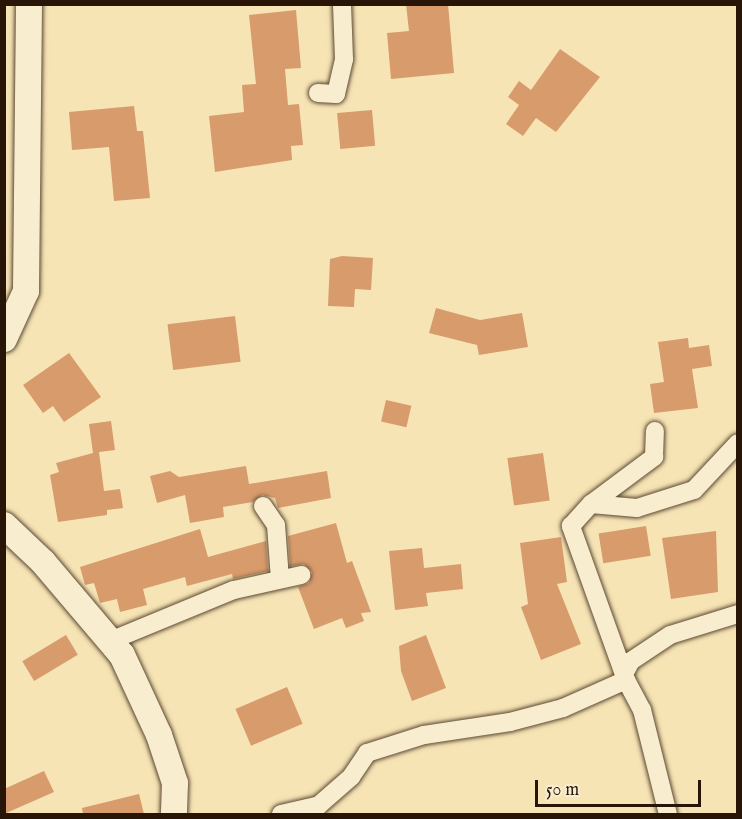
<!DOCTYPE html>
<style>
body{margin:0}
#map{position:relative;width:742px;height:819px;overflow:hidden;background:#f6e4b5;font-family:"IM FELL English",serif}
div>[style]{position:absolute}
.building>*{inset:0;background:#d89b6c;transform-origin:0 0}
.roads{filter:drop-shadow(0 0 2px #5c4932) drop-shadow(0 0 2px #5c4932)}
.street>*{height:18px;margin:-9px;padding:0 9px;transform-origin:9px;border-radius:9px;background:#f9edcf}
.secondary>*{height:26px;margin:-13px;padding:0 13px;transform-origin:13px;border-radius:13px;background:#f9edcf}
span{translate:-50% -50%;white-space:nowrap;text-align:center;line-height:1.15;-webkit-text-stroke:6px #f9edcf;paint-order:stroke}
.frame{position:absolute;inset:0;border:6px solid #281507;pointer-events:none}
.scale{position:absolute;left:535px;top:780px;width:166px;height:27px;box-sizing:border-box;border:3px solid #281507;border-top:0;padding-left:8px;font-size:18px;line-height:21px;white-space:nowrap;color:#281507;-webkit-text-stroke:4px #f9edcf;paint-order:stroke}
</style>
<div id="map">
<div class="building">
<div style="clip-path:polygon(406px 4px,448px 4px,454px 73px,391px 79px,387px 33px,409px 31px)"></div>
<div style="clip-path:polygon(296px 10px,301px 68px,285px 69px,288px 105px,299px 104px,303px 145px,291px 146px,292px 160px,215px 172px,209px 116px,244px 112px,242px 85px,256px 84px,249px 15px)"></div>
<div style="clip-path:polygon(560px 49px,600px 77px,556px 132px,536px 118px,523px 136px,506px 124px,519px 105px,508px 97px,519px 81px,531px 90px)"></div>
<div style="clip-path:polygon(134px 106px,137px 131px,143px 131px,150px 198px,114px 201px,109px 147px,72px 150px,69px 112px)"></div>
<div style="left:372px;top:110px;width:36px;height:35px;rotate:85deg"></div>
<div style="clip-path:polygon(342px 256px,373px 258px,371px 290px,355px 289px,354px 307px,328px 306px,330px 259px)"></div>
<div style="clip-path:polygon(436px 308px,480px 320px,522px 313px,528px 347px,479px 355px,477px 345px,429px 333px)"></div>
<div style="left:235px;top:316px;width:46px;height:68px;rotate:83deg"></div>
<div style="clip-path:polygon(688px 338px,689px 348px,709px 345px,712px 366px,692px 369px,698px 408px,654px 413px,650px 384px,664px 382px,658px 342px)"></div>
<div style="clip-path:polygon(69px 353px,101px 397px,64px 422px,53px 406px,43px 413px,23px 385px)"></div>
<div style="left:386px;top:400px;width:26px;height:22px;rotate:13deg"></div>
<div style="clip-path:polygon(111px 421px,115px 450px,99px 452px,104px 491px,120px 489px,123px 508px,107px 510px,107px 515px,58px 522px,50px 475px,59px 472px,56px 463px,93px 453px,89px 424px)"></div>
<div style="left:543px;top:453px;width:48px;height:36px;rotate:82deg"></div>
<div style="clip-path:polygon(246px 466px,249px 484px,327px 471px,331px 498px,278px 508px,275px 498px,262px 495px,253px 502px,223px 507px,224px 517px,190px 523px,185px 495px,157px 503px,150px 476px,170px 471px,179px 477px)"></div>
<div style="clip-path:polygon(336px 523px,347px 563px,352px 561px,371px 612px,361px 613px,364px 621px,346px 628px,342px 618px,314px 629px,298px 587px,309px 583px,312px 572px,304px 564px,290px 566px,288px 536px)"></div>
<div style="left:646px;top:526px;width:30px;height:48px;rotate:81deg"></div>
<div style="clip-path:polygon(200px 529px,208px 557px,266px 541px,268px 571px,233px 579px,232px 574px,187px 586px,185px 577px,143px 589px,147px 605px,120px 612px,117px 599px,100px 603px,94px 583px,85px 585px,80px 567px)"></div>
<div style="clip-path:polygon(716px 531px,718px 592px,671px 599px,662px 538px)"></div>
<div style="clip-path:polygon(561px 537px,567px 582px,557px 584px,581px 644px,541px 660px,521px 607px,528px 604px,520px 543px)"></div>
<div style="clip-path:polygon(422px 548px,424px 568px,461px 564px,463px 589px,426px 593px,428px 606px,395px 610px,389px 551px)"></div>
<div style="left:66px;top:635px;width:23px;height:51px;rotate:59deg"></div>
<div style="clip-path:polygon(426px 635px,446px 688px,412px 701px,401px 671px,399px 646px)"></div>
<div style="left:287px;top:687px;width:40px;height:56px;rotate:67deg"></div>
<div style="clip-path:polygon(44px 771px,54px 792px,4px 814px,4px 789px)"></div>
<div style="clip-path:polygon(139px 794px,144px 814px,83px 814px,82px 808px)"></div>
</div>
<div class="roads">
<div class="street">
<div style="left:318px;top:93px;width:18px;rotate:3deg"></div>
<div style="left:336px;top:94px;width:36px;rotate:-77deg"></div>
<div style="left:344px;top:59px;width:55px;rotate:-92.1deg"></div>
<div style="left:591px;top:504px;width:46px;rotate:5deg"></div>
<div style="left:637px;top:508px;width:60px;rotate:-17.5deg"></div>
<div style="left:694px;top:490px;width:64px;rotate:-46.9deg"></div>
<div style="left:263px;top:506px;width:23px;rotate:56deg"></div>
<div style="left:276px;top:525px;width:54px;rotate:85.8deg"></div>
<div style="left:110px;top:641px;width:134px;rotate:-22.4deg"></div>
<div style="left:234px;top:590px;width:69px;rotate:-12.6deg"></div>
<div style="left:624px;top:674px;width:15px;rotate:-62deg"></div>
<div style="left:631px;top:661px;width:47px;rotate:-33.7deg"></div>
<div style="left:670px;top:635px;width:71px;rotate:-17.2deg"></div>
<div style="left:626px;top:680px;width:34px;rotate:62deg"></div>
<div style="left:642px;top:710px;width:107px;rotate:76deg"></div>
<div style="left:281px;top:814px;width:39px;rotate:-13deg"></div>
<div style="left:319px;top:805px;width:43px;rotate:-41.2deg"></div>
<div style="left:351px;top:777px;width:29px;rotate:-56deg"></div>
<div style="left:367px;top:753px;width:60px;rotate:-17.5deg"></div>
<div style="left:424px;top:735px;width:87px;rotate:-8.6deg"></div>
<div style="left:510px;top:722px;width:55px;rotate:-14.8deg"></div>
<div style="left:563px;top:708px;width:69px;rotate:-24deg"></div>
<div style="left:626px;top:680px;width:164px;rotate:-109.7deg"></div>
<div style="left:571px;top:526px;width:30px;rotate:-48deg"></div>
<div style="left:591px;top:504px;width:79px;rotate:-36.7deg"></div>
<div style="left:654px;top:457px;width:26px;rotate:-88deg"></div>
</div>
<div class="secondary">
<div style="left:4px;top:339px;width:53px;rotate:-65.4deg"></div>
<div style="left:26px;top:291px;width:287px;rotate:-89.4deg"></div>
<div style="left:4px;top:525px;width:54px;rotate:43.5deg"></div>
<div style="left:43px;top:562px;width:122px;rotate:49.7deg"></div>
<div style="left:122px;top:655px;width:88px;rotate:65.2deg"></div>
<div style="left:159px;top:735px;width:51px;rotate:71.6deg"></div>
<div style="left:175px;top:783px;width:31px;rotate:92deg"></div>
</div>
</div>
<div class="frame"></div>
<div class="scale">50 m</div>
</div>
